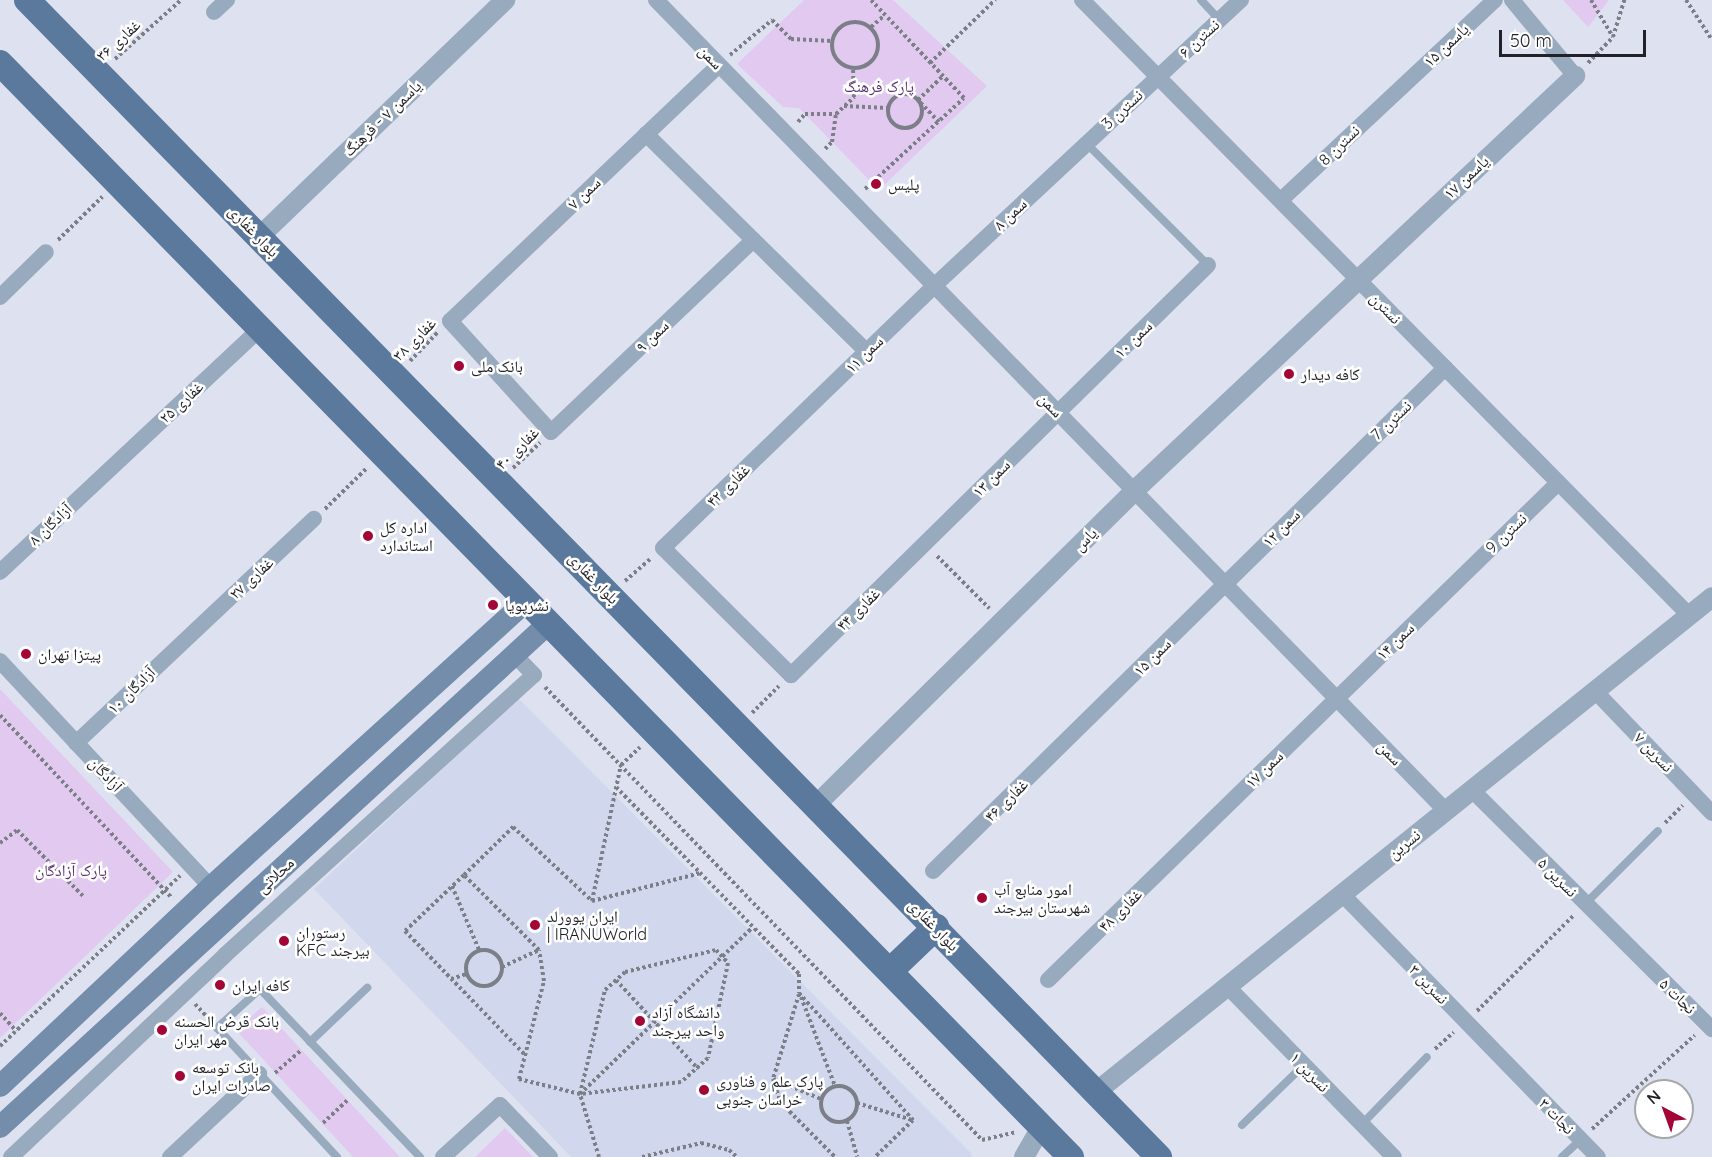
<!DOCTYPE html>
<meta charset="utf-8">
<style>
body{margin:0}
#map{position:relative;width:1712px;height:1157px;overflow:hidden;background:#dee2f0;font-family:Quicksand,"Noto Naskh Arabic",sans-serif}
div>[style]{position:absolute}
.built>*{inset:0;background:#d1d8ed}
.green>*{inset:0;background:#e1c9f0}
.path>*{height:4px;margin-top:-2px;transform-origin:0;background:repeating-linear-gradient(90deg,#7c7f88 0 3px,transparent 0 6px)}
.path>.ring{margin:-2px;padding:0;box-sizing:content-box;background:none;border:4px solid #7c7f88;border-radius:50%}
.service>*{height:8px;margin:-4px;padding:0 4px;transform-origin:4px;border-radius:4px;background:#98aabd}
.minor>*{height:16px;margin:-8px;padding:0 8px;transform-origin:8px;border-radius:8px;background:#98aabd}
.tertiary>*{height:20px;margin:-10px;padding:0 10px;transform-origin:10px;border-radius:10px;background:#98aabd}
.secondary>*{height:22px;margin:-11px;padding:0 11px;transform-origin:11px;border-radius:11px;background:#748daa}
.primary>*{height:26px;margin:-13px;padding:0 13px;transform-origin:13px;border-radius:13px;background:#5a799c}
.dots>*{width:16px;height:16px;translate:-50% -50%;box-sizing:border-box;border:3px solid #fff;border-radius:50%}
span{translate:-50% -50%;white-space:nowrap;text-align:center;line-height:1.15;-webkit-text-stroke:5px #fff;paint-order:stroke}
.street-label{font-size:16px;color:#212228}
.park-label{font-size:16px;color:#59316d}
.poi-label{font-size:16px;color:#212228}
.left{translate:0 -50%;text-align:left}
.north{position:absolute;left:1634px;top:1079px;width:60px;height:60px;box-sizing:border-box;background:#fff;border:2px solid #a6a7a9;border-radius:50%;rotate:319deg;font-size:16px;font-weight:700;line-height:24px;text-align:center;color:#212228}
.north::after{content:'';display:block;margin:auto;width:21px;height:27px;background:#a30537;clip-path:polygon(50% 0,100% 100%,50% 72%,0 100%)}
.scale{position:absolute;left:1499px;top:30px;width:147px;height:27px;box-sizing:border-box;border:3px solid #212228;border-top:0;padding-left:8px;font-size:18px;line-height:21px;white-space:nowrap;color:#212228;-webkit-text-stroke:4px #fff;paint-order:stroke}
</style>
<div id="map">
<div class="built">
<div style="clip-path:polygon(518px 698px,971px 1153px,972px 1157px,571px 1157px,314px 889px)"></div>
</div>
<div class="green">
<div style="clip-path:polygon(804px 0,893px 0,987px 86px,879px 190px,799px 108px,783px 107px,737px 64px)"></div>
<div style="clip-path:polygon(1563px 0,1609px 0,1588px 27px)"></div>
<div style="clip-path:polygon(0 689px,173px 872px,0 1038px)"></div>
<div style="clip-path:polygon(262px 1007px,400px 1157px,353px 1157px,236px 1030px)"></div>
<div style="clip-path:polygon(505px 1128px,533px 1157px,475px 1157px)"></div>
</div>
<div class="path">
<div style="left:1591px;top:0;width:43px;rotate:59.3deg"></div>
<div style="left:1686px;top:0;width:48px;rotate:57deg"></div>
<div class="ring" style="left:832px;top:22px;width:42px;height:42px"></div>
<div style="left:871px;top:27px;width:18px;rotate:-41deg"></div>
<div style="left:730px;top:55px;width:55px;rotate:-39.8deg"></div>
<div style="left:772px;top:20px;width:27px;rotate:45deg"></div>
<div style="left:791px;top:39px;width:41px;rotate:2.8deg"></div>
<div style="left:115px;top:59px;width:89px;rotate:-41.8deg"></div>
<div style="left:930px;top:63px;width:91px;rotate:-44.1deg"></div>
<div style="left:1588px;top:63px;width:36px;rotate:-46deg"></div>
<div style="left:1613px;top:37px;width:39px;rotate:-73deg"></div>
<div class="ring" style="left:888px;top:94px;width:30px;height:30px"></div>
<div style="left:844px;top:106px;width:44px;rotate:2.6deg"></div>
<div style="left:798px;top:122px;width:11px;rotate:-49deg"></div>
<div style="left:805px;top:114px;width:31px"></div>
<div style="left:836px;top:114px;width:25px;rotate:-43deg"></div>
<div style="left:854px;top:97px;width:29px;rotate:-92deg"></div>
<div style="left:939px;top:122px;width:30px;rotate:-134deg"></div>
<div style="left:918px;top:100px;width:35px;rotate:-44deg"></div>
<div style="left:825px;top:149px;width:10px;rotate:-45deg"></div>
<div style="left:832px;top:142px;width:28px;rotate:-82deg"></div>
<div style="left:865px;top:189px;width:134px;rotate:-42.6deg"></div>
<div style="left:964px;top:98px;width:135px;rotate:-133.5deg"></div>
<div style="left:58px;top:240px;width:62px;rotate:-44.3deg"></div>
<div style="left:410px;top:361px;width:40px;rotate:-46deg"></div>
<div style="left:513px;top:468px;width:37px;rotate:-43deg"></div>
<div style="left:325px;top:509px;width:59px;rotate:-44.3deg"></div>
<div style="left:937px;top:556px;width:74px;rotate:45deg"></div>
<div style="left:625px;top:581px;width:35px;rotate:-41deg"></div>
<div style="left:545px;top:687px;width:629px;rotate:46.03deg"></div>
<div style="left:982px;top:1140px;width:35px;rotate:-13deg"></div>
<div style="left:752px;top:713px;width:38px;rotate:-45deg"></div>
<div style="left:0;top:715px;width:251px;rotate:46.8deg"></div>
<div style="left:616px;top:787px;width:262px;rotate:45.6deg"></div>
<div style="left:799px;top:974px;width:19px;rotate:90deg"></div>
<div style="left:799px;top:993px;width:171px;rotate:48.1deg"></div>
<div style="left:913px;top:1120px;width:53px;rotate:135.8deg"></div>
<div style="left:1665px;top:823px;width:25px;rotate:-45deg"></div>
<div style="left:0;top:843px;width:21px;rotate:-37deg"></div>
<div style="left:17px;top:830px;width:95px;rotate:45deg"></div>
<div style="left:464px;top:875px;width:81px;rotate:136.5deg"></div>
<div style="left:405px;top:931px;width:171px;rotate:45.9deg"></div>
<div style="left:452px;top:886px;width:69px;rotate:67.1deg"></div>
<div style="left:592px;top:901px;width:139px;rotate:-78deg"></div>
<div style="left:621px;top:765px;width:26px;rotate:-43deg"></div>
<div class="ring" style="left:466px;top:950px;width:32px;height:32px"></div>
<div style="left:502px;top:967px;width:41px;rotate:-24.7deg"></div>
<div style="left:451px;top:979px;width:16px;rotate:-18deg"></div>
<div style="left:616px;top:980px;width:121px;rotate:47.3deg"></div>
<div style="left:799px;top:994px;width:89px;rotate:107deg"></div>
<div style="left:773px;top:1079px;width:25px;rotate:72deg"></div>
<div style="left:781px;top:1103px;width:76px;rotate:45deg"></div>
<div style="left:801px;top:997px;width:95px;rotate:69.1deg"></div>
<div style="left:195px;top:1004px;width:19px;rotate:47deg"></div>
<div style="left:1477px;top:1011px;width:136px;rotate:-44.7deg"></div>
<div style="left:0;top:1013px;width:24px;rotate:48deg"></div>
<div style="left:0;top:1046px;width:248px;rotate:-43.4deg"></div>
<div style="left:1435px;top:1049px;width:25px;rotate:-42deg"></div>
<div style="left:275px;top:1073px;width:35px;rotate:-41deg"></div>
<div style="left:773px;top:1079px;width:52px;rotate:22.6deg"></div>
<div class="ring" style="left:821px;top:1086px;width:32px;height:32px"></div>
<div style="left:580px;top:1094px;width:240px;rotate:-44deg"></div>
<div style="left:857px;top:1103px;width:58px;rotate:17.2deg"></div>
<div style="left:847px;top:1121px;width:37px;rotate:74deg"></div>
<div style="left:323px;top:1123px;width:34px;rotate:-43deg"></div>
<div style="left:1592px;top:1129px;width:139px;rotate:-42.4deg"></div>
<div style="left:599px;top:1157px;width:66px;rotate:-106.8deg"></div>
<div style="left:580px;top:1094px;width:107px;rotate:-76.5deg"></div>
<div style="left:605px;top:990px;width:27px;rotate:-42deg"></div>
<div style="left:625px;top:972px;width:94px;rotate:-13.6deg"></div>
<div style="left:716px;top:950px;width:18px;rotate:47deg"></div>
<div style="left:728px;top:963px;width:97px;rotate:101.9deg"></div>
<div style="left:708px;top:1058px;width:36px;rotate:138deg"></div>
<div style="left:681px;top:1082px;width:102px;rotate:173.2deg"></div>
<div style="left:580px;top:1094px;width:63px;rotate:-166.2deg"></div>
<div style="left:519px;top:1079px;width:101px;rotate:-75.7deg"></div>
<div style="left:544px;top:981px;width:31px;rotate:-99deg"></div>
<div style="left:539px;top:950px;width:106px;rotate:-135deg"></div>
<div style="left:464px;top:875px;width:69px;rotate:-44.4deg"></div>
<div style="left:513px;top:827px;width:108px;rotate:43.1deg"></div>
<div style="left:592px;top:901px;width:112px;rotate:-14.5deg"></div>
<div style="left:642px;top:1157px;width:61px;rotate:-13.3deg"></div>
<div style="left:701px;top:1143px;width:29px;rotate:14deg"></div>
<div style="left:729px;top:1150px;width:11px;rotate:41deg"></div>
</div>
<div class="service">
<div style="left:1201px;top:0;width:26px;rotate:47deg"></div>
<div style="left:1086px;top:143px;width:173px;rotate:45deg"></div>
<div style="left:1585px;top:904px;width:103px;rotate:-45deg"></div>
<div style="left:310px;top:1042px;width:79px;rotate:-43.5deg"></div>
<div style="left:1362px;top:1124px;width:93px;rotate:-45.9deg"></div>
<div style="left:1242px;top:1125px;width:86px;rotate:-44.1deg"></div>
<div style="left:337px;top:1157px;width:176px;rotate:-132.9deg"></div>
<div style="left:217px;top:1028px;width:58px;rotate:-42.2deg"></div>
<div style="left:260px;top:989px;width:232px;rotate:46.4deg"></div>
<div style="left:1562px;top:1157px;width:25px;rotate:-43deg"></div>
</div>
<div class="minor">
<div style="left:656px;top:0;width:1132px;rotate:45.75deg"></div>
<div style="left:1082px;top:0;width:866px;rotate:45.37deg"></div>
<div style="left:1512px;top:0;width:99px;rotate:50.3deg"></div>
<div style="left:214px;top:12px;width:18px;rotate:-43deg"></div>
<div style="left:719px;top:65px;width:371px;rotate:136.4deg"></div>
<div style="left:450px;top:321px;width:150px;rotate:47.7deg"></div>
<div style="left:551px;top:432px;width:279px;rotate:-43.5deg"></div>
<div style="left:646px;top:134px;width:310px;rotate:44.6deg"></div>
<div style="left:1281px;top:200px;width:293px;rotate:-43.1deg"></div>
<div style="left:1208px;top:265px;width:585px;rotate:135.48deg"></div>
<div style="left:791px;top:675px;width:180px;rotate:-135.2deg"></div>
<div style="left:663px;top:548px;width:377px;rotate:-44deg"></div>
<div style="left:934px;top:286px;width:420px;rotate:-43deg"></div>
<div style="left:0;top:297px;width:64px;rotate:-44.4deg"></div>
<div style="left:0;top:572px;width:357px;rotate:-43.1deg"></div>
<div style="left:0;top:661px;width:309px;rotate:47deg"></div>
<div style="left:1595px;top:691px;width:169px;rotate:46.2deg"></div>
<div style="left:76px;top:743px;width:327px;rotate:-43.3deg"></div>
<div style="left:1472px;top:790px;width:339px;rotate:44.9deg"></div>
<div style="left:933px;top:871px;width:718px;rotate:-44.49deg"></div>
<div style="left:1342px;top:894px;width:367px;rotate:45.8deg"></div>
<div style="left:1048px;top:980px;width:712px;rotate:-44.26deg"></div>
<div style="left:1227px;top:986px;width:239px;rotate:45.7deg"></div>
<div style="left:11px;top:1157px;width:294px;rotate:-43.3deg"></div>
<div style="left:225px;top:955px;width:417px;rotate:-42.2deg"></div>
<div style="left:534px;top:675px;width:28px;rotate:-134deg"></div>
<div style="left:170px;top:1157px;width:122px;rotate:-43deg"></div>
<div style="left:443px;top:1157px;width:77px;rotate:-42.4deg"></div>
<div style="left:500px;top:1105px;width:72px;rotate:46.1deg"></div>
</div>
<div class="tertiary">
<div style="left:259px;top:237px;width:342px;rotate:-43.9deg"></div>
<div style="left:816px;top:805px;width:447px;rotate:-44.6deg"></div>
<div style="left:1134px;top:491px;width:606px;rotate:-43.26deg"></div>
<div style="left:1096px;top:1092px;width:790px;rotate:-38.78deg"></div>
<div style="left:1024px;top:1157px;width:36px;rotate:-60deg"></div>
</div>
<div class="secondary">
<div style="left:0;top:1086px;width:290px;rotate:-43.3deg"></div>
<div style="left:211px;top:887px;width:427px;rotate:-42.2deg"></div>
<div style="left:0;top:1127px;width:745px;rotate:-42.55deg"></div>
</div>
<div class="primary">
<div style="left:27px;top:0;width:1619px;rotate:45.63deg"></div>
<div style="left:0;top:63px;width:1531px;rotate:45.61deg"></div>
<div style="left:890px;top:971px;width:64px;rotate:-43.7deg"></div>
</div>
<div class="dots">
<div style="left:876px;top:184px;background:#a30537"></div>
<div style="left:459px;top:366px;background:#a30537"></div>
<div style="left:1289px;top:374px;background:#a30537"></div>
<div style="left:368px;top:536px;background:#a30537"></div>
<div style="left:493px;top:605px;background:#a30537"></div>
<div style="left:26px;top:654px;background:#a30537"></div>
<div style="left:982px;top:898px;background:#a30537"></div>
<div style="left:535px;top:925px;background:#a30537"></div>
<div style="left:284px;top:941px;background:#a30537"></div>
<div style="left:220px;top:985px;background:#a30537"></div>
<div style="left:640px;top:1021px;background:#a30537"></div>
<div style="left:162px;top:1030px;background:#a30537"></div>
<div style="left:180px;top:1076px;background:#a30537"></div>
<div style="left:704px;top:1090px;background:#a30537"></div>
</div>
<div class="street-label">
<span style="left:1199px;top:38px;rotate:-42deg">نسترن ۶</span>
<span style="left:118px;top:40px;rotate:-42deg">غفاری ۳۶</span>
<span style="left:1446px;top:45px;rotate:-43deg">یاسمن ۱۵</span>
<span style="left:711px;top:57px;rotate:46deg">سمن</span>
<span style="left:1122px;top:109px;rotate:-43deg">نسترن 3</span>
<span style="left:382px;top:118px;rotate:-44deg">یاسمن ۷ - فرهنگ</span>
<span style="left:1339px;top:145px;rotate:-44deg">نسترن 8</span>
<span style="left:1466px;top:177px;rotate:-43deg">یاسمن ۱۷</span>
<span style="left:584px;top:193px;rotate:-44deg">سمن ۷</span>
<span style="left:1010px;top:214px;rotate:-43deg">سمن ۸</span>
<span style="left:254px;top:231px;rotate:46deg">بلوار غفاری</span>
<span style="left:1386px;top:308px;rotate:46deg">نسترن</span>
<span style="left:652px;top:336px;rotate:-44deg">سمن ۹</span>
<span style="left:414px;top:339px;rotate:-45deg">غفاری ۳۸</span>
<span style="left:1133px;top:339px;rotate:-44deg">سمن ۱۰</span>
<span style="left:864px;top:354px;rotate:-44deg">سمن ۱۱</span>
<span style="left:181px;top:402px;rotate:-43deg">غفاری ۲۵</span>
<span style="left:1051px;top:405px;rotate:46deg">سمن</span>
<span style="left:1391px;top:420px;rotate:-44deg">نسترن 7</span>
<span style="left:517px;top:448px;rotate:-44deg">غفاری ۴۰</span>
<span style="left:991px;top:478px;rotate:-45deg">سمن ۱۳</span>
<span style="left:728px;top:485px;rotate:-44deg">غفاری ۴۲</span>
<span style="left:50px;top:524px;rotate:-43deg">آزادگان ۸</span>
<span style="left:1281px;top:528px;rotate:-45deg">سمن ۱۲</span>
<span style="left:1506px;top:533px;rotate:-44deg">نسترن 9</span>
<span style="left:1085px;top:539px;rotate:-45deg">یاس</span>
<span style="left:251px;top:578px;rotate:-43deg">غفاری ۲۷</span>
<span style="left:594px;top:578px;rotate:46deg">بلوار غفاری</span>
<span style="left:858px;top:609px;rotate:-44deg">غفاری ۴۴</span>
<span style="left:1395px;top:641px;rotate:-44deg">سمن ۱۴</span>
<span style="left:1152px;top:657px;rotate:-45deg">سمن ۱۵</span>
<span style="left:131px;top:690px;rotate:-44deg">آزادگان ۱۰</span>
<span style="left:1654px;top:752px;rotate:46deg">نسرین ۷</span>
<span style="left:1390px;top:753px;rotate:46deg">سمن</span>
<span style="left:1264px;top:769px;rotate:-44deg">سمن ۱۷</span>
<span style="left:106px;top:774px;rotate:47deg">آزادگان</span>
<span style="left:1006px;top:800px;rotate:-44deg">غفاری ۴۶</span>
<span style="left:1404px;top:844px;rotate:-39deg">نسرین</span>
<span style="left:275px;top:875px;rotate:-43deg">محلاتی</span>
<span style="left:1558px;top:877px;rotate:45deg">نسرین ۵</span>
<span style="left:1120px;top:910px;rotate:-44deg">غفاری ۴۸</span>
<span style="left:934px;top:925px;rotate:46deg">بلوار غفاری</span>
<span style="left:1429px;top:984px;rotate:46deg">نسرین ۳</span>
<span style="left:1678px;top:996px;rotate:44deg">نجات ۵</span>
<span style="left:1310px;top:1072px;rotate:46deg">نسرین ۱</span>
<span style="left:1557px;top:1116px;rotate:46deg">نجات ۳</span>
</div>
<div class="park-label">
<span style="left:879px;top:86px">پارک فرهنگ</span>
<span style="left:71px;top:870px">پارک آزادگان</span>
</div>
<div class="poi-label">
<span class="left" style="left:888px;top:184px">پلیس</span>
<span class="left" style="left:471px;top:366px">بانک ملی</span>
<span class="left" style="left:1301px;top:374px">کافه دیدار</span>
<span class="left" style="left:380px;top:536px">اداره کل<br>استاندارد</span>
<span class="left" style="left:505px;top:605px">نشرپویا</span>
<span class="left" style="left:38px;top:654px">پیتزا تهران</span>
<span class="left" style="left:994px;top:898px">امور منابع آب<br>شهرستان بیرجند</span>
<span class="left" style="left:547px;top:925px">ایران یوورلد<br>| IRANUWorld</span>
<span class="left" style="left:296px;top:941px">رستوران<br>KFC بیرجند</span>
<span class="left" style="left:232px;top:985px">کافه ایران</span>
<span class="left" style="left:652px;top:1021px">دانشگاه آزاد<br>واحد بیرجند</span>
<span class="left" style="left:174px;top:1030px">بانک قرض الحسنه<br>مهر ایران</span>
<span class="left" style="left:192px;top:1076px">بانک توسعه<br>صادرات ایران</span>
<span class="left" style="left:716px;top:1090px">پارک علم و فناوری<br>خراسان جنوبی</span>
</div>
<div class="north">N</div>
<div class="scale">50 m</div>
</div>
